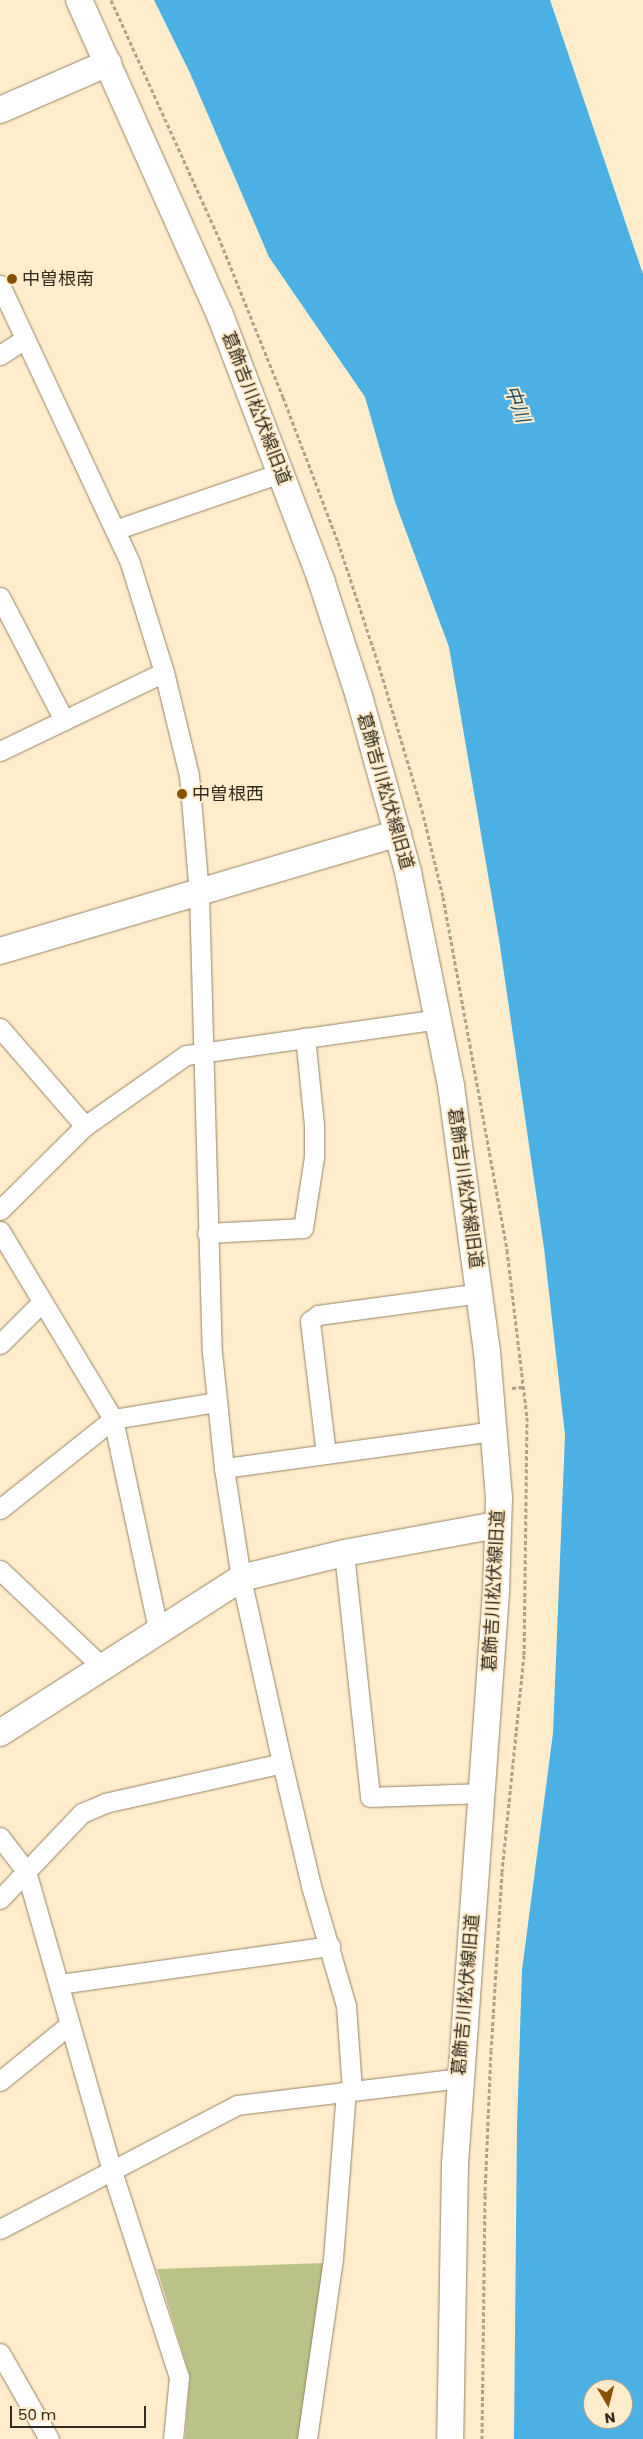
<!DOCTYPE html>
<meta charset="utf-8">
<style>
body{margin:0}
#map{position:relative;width:643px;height:2439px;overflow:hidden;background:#feecca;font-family:Poppins,"Noto Sans JP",sans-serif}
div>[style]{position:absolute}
.green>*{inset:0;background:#bac288}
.water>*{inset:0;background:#4bb1e5}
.path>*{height:3px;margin-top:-1.5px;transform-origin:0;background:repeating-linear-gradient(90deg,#aea187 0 4px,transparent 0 6.5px)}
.roads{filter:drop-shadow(0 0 1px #948364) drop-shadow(0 0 1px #948364)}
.street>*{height:19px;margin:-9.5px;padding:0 9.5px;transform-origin:9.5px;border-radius:9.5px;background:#fff}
.secondary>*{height:26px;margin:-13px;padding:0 13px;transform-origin:13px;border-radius:13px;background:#fff}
.dots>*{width:14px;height:14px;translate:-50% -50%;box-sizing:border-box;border:2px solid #feecca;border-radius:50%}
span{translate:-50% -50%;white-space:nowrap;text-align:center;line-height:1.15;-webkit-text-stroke:4px #feecca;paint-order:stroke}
.poi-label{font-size:18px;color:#322b1e}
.left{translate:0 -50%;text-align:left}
.street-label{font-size:18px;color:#322b1e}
.water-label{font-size:19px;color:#244e65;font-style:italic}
.north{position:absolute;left:583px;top:2379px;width:50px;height:50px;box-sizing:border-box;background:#feecca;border:1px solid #ac9f85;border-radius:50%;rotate:172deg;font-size:14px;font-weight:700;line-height:20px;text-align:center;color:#322b1e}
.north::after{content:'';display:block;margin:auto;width:18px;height:22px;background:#875100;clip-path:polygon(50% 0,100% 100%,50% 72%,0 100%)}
.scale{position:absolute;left:10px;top:2406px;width:136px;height:22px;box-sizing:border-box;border:2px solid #322b1e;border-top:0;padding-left:6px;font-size:15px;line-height:18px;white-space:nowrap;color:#322b1e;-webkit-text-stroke:4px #feecca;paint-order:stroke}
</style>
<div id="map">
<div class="green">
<div style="clip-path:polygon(324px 2263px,299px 2439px,185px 2439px,190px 2376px,157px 2269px)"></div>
</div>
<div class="water">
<div style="clip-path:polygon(evenodd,154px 0,550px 0,643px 274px,643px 2439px,514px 2439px,517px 2126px,522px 1970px,553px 1733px,565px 1435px,544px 1248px,499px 939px,449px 647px,395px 502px,365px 397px,269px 257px,190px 73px,154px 0,593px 2389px,623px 2389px,623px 2419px,593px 2419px,593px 2389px)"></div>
</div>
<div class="path">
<div style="left:111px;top:0;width:267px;rotate:65.6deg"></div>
<div style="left:221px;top:243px;width:166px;rotate:68.1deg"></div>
<div style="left:283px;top:397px;width:155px;rotate:69.2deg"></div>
<div style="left:338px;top:542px;width:131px;rotate:71.7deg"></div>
<div style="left:379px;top:666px;width:150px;rotate:73.4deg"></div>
<div style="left:422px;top:810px;width:89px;rotate:76.4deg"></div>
<div style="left:443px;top:897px;width:359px;rotate:79.7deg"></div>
<div style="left:507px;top:1250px;width:168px;rotate:83.2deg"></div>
<div style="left:527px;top:1417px;width:238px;rotate:90.7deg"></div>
<div style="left:524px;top:1655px;width:218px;rotate:95.8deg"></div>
<div style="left:502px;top:1872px;width:178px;rotate:93.5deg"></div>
<div style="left:491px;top:2050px;width:145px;rotate:92.4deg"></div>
<div style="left:485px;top:2195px;width:244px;rotate:90.7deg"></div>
<div style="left:512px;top:1388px;width:12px;rotate:-5deg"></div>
</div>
<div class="roads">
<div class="street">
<div style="left:0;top:285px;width:307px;rotate:64.9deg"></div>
<div style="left:130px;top:563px;width:114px;rotate:72.7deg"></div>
<div style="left:164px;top:672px;width:106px;rotate:76.4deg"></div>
<div style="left:189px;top:775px;width:119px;rotate:85.2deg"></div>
<div style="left:199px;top:894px;width:458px;rotate:88.4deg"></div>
<div style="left:212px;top:1352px;width:117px;rotate:84.1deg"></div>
<div style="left:224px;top:1468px;width:111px;rotate:81.2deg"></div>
<div style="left:241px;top:1578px;width:189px;rotate:77.5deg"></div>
<div style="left:282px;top:1763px;width:126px;rotate:76.7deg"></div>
<div style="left:311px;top:1886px;width:125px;rotate:73.7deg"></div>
<div style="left:346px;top:2006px;width:83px;rotate:85.9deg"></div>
<div style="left:0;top:355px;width:30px;rotate:-33deg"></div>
<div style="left:115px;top:530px;width:176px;rotate:-19deg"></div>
<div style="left:0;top:597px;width:139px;rotate:62.5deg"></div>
<div style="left:0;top:751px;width:182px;rotate:-25.7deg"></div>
<div style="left:0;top:1028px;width:130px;rotate:49.1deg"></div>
<div style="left:0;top:1210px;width:120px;rotate:-44.7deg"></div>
<div style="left:85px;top:1126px;width:123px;rotate:-35.1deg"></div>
<div style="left:186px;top:1055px;width:255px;rotate:-8.1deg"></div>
<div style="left:0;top:1231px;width:219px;rotate:59deg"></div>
<div style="left:113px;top:1419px;width:215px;rotate:77.9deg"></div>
<div style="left:207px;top:1233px;width:96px;rotate:-3deg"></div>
<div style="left:303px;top:1228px;width:72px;rotate:-81.2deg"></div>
<div style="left:314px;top:1157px;width:32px;rotate:-90deg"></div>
<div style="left:314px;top:1125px;width:88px;rotate:-95.8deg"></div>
<div style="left:0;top:1344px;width:59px;rotate:-45deg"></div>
<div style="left:326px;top:1454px;width:134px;rotate:-96.9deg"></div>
<div style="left:310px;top:1321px;width:10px;rotate:-37deg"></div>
<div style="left:318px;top:1315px;width:163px;rotate:-7.7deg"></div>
<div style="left:224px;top:1468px;width:273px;rotate:-7.8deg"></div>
<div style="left:0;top:1509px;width:144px;rotate:-38.5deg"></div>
<div style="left:113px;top:1419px;width:105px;rotate:-9.3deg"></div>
<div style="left:344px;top:1553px;width:245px;rotate:83.9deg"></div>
<div style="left:370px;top:1797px;width:112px;rotate:-2deg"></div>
<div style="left:0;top:1570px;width:139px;rotate:43.5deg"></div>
<div style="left:0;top:1837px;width:43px;rotate:52.6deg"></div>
<div style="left:26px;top:1871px;width:312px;rotate:74deg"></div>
<div style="left:112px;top:2171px;width:217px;rotate:72deg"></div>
<div style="left:179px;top:2377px;width:62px;rotate:95.5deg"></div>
<div style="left:0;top:1899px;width:119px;rotate:-46.4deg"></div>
<div style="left:82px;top:1813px;width:25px;rotate:-23deg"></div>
<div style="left:105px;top:1803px;width:181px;rotate:-12.7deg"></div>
<div style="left:59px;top:1984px;width:274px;rotate:-8deg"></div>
<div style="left:0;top:2081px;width:89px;rotate:-39.1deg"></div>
<div style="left:0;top:2229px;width:267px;rotate:-27.6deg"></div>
<div style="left:237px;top:2105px;width:224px;rotate:-6.9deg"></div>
<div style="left:0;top:2353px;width:99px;rotate:60.3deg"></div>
<div style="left:307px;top:2439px;width:182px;rotate:-81.8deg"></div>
<div style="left:333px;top:2259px;width:169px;rotate:-85.6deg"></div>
</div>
<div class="secondary">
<div style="left:79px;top:0;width:345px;rotate:65.9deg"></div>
<div style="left:220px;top:315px;width:284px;rotate:69.1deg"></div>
<div style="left:321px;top:580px;width:122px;rotate:71.9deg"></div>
<div style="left:359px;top:696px;width:183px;rotate:74.4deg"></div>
<div style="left:408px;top:872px;width:218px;rotate:78.6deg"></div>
<div style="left:451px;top:1086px;width:268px;rotate:82.3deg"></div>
<div style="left:487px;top:1352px;width:146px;rotate:85.3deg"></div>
<div style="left:499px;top:1498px;width:94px;rotate:91.8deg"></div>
<div style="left:496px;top:1592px;width:573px;rotate:94.1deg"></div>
<div style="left:455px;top:2164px;width:275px;rotate:91deg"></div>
<div style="left:0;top:110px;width:118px;rotate:-23.5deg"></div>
<div style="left:0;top:951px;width:415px;rotate:-16.5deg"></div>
<div style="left:0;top:1733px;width:287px;rotate:-32.7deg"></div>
<div style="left:241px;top:1578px;width:106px;rotate:-13.6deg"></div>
<div style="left:344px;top:1553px;width:156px;rotate:-10.4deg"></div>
</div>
</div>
<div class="dots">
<div style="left:12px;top:279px;background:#875100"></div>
<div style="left:182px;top:794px;background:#875100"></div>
</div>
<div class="poi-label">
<span class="left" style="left:22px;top:279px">中曽根南</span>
<span class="left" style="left:192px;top:794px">中曽根西</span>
</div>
<div class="street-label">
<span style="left:256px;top:408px;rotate:69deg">葛飾吉川松伏線旧道</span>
<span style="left:385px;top:791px;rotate:74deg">葛飾吉川松伏線旧道</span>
<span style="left:465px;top:1188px;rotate:82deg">葛飾吉川松伏線旧道</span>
<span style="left:494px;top:1591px;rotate:-87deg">葛飾吉川松伏線旧道</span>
<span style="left:466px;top:1995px;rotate:-85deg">葛飾吉川松伏線旧道</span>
</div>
<div class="water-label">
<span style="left:517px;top:404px;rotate:70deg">中川</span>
</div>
<div class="north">N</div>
<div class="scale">50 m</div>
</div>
